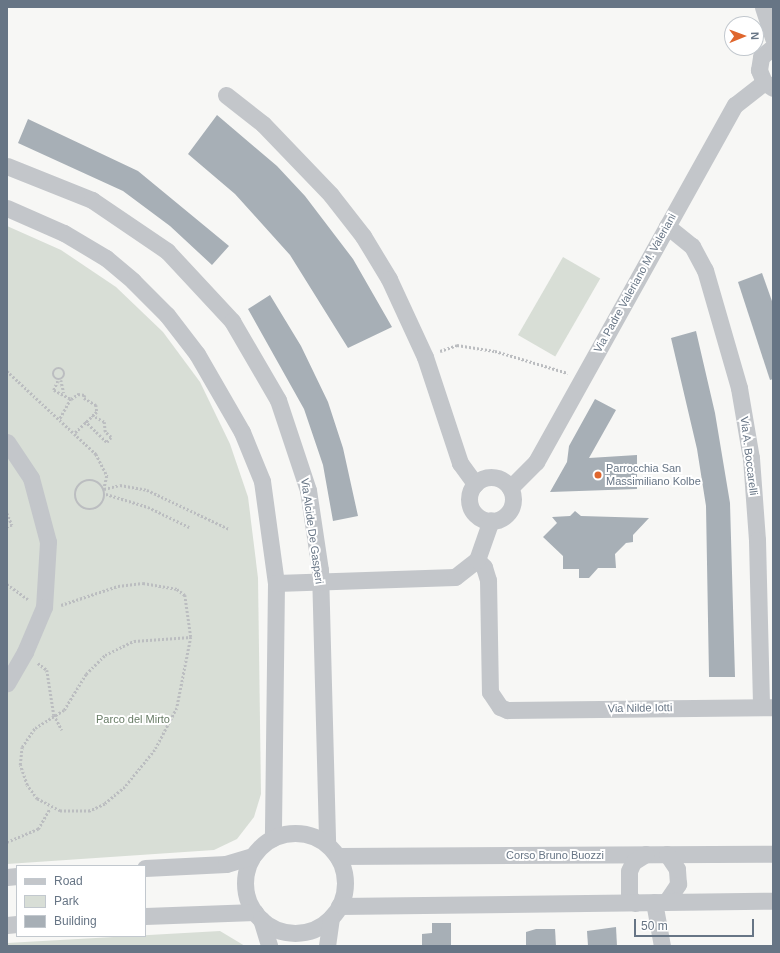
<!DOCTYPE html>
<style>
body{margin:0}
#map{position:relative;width:780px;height:953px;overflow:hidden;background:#f7f7f5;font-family:Arial,sans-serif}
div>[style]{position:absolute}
.green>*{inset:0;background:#d8ded6;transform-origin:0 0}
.building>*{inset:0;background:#a7afb6}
.path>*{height:2.5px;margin-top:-1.25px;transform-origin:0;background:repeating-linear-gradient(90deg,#bbbdc0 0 2px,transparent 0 4px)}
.path>.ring{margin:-1.25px;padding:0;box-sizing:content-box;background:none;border:2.5px solid #bbbdc0;border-radius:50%}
.minor>*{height:17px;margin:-8.5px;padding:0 8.5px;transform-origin:8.5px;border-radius:8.5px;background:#c3c6ca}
.minor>.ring{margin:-8.5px;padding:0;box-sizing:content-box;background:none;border:17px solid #c3c6ca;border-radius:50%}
.dots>*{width:11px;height:11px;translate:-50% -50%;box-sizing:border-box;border:2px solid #fff;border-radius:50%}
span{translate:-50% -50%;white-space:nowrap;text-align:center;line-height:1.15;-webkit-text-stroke:4px #fff;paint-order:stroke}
.street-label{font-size:11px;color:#677585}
.poi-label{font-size:11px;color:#677585}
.left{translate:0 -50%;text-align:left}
.park-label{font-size:11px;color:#687c66}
.frame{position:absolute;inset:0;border:8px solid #677585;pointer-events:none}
.legend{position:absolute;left:16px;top:865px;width:130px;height:72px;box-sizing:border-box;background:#fff;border:1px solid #c2c8ce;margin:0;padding:5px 7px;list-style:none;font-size:12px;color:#677585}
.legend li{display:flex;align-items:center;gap:8px;height:20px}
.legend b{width:20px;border:1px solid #c2c8ce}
.north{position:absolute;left:724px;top:16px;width:40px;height:40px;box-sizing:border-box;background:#fff;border:1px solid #c2c8ce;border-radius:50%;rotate:89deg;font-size:11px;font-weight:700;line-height:16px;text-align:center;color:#677585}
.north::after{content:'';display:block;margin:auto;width:14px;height:18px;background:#df662d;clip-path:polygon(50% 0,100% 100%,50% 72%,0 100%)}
.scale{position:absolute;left:634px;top:919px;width:120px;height:18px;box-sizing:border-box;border:2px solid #677585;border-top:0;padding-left:5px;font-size:12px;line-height:14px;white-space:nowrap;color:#677585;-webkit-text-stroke:3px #fff;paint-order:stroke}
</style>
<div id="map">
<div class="green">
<div style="clip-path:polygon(7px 226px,61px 250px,116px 287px,163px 332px,200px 382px,230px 444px,248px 497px,258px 578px,261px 794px,254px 817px,237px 839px,214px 850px,7px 864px)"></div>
<div style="left:563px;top:257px;width:43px;height:90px;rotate:30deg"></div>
<div style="clip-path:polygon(220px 931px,245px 946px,7px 946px,7px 943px)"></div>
</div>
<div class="building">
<div style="clip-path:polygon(217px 115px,277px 166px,305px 196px,353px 259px,392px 327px,348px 348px,290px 255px,235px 194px,188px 154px)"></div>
<div style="clip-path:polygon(28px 119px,138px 171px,229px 246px,212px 265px,170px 226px,123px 191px,18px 143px)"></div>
<div style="clip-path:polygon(762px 273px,773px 304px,773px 379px,770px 380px,738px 282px)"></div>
<div style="clip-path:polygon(270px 295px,301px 346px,328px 402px,343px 448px,358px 516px,333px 521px,323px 465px,304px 409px,248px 309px)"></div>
<div style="clip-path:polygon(696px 331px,715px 413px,730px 503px,735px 677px,709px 677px,706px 506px,697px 449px,671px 338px)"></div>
<div style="clip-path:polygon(595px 399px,616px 410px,589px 458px,637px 455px,637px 489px,550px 492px,567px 462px,569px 446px)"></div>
<div style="clip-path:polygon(575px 511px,581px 516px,649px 518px,633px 535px,633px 542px,626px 543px,615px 554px,616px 568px,598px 568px,589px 578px,579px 578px,579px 569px,563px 569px,563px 556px,543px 537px,557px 523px,552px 517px,570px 516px)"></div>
<div style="clip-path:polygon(432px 923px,451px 923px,451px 946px,422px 946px,422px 934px,432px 933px)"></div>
<div style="clip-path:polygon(616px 927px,617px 946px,588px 946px,587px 931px)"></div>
<div style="clip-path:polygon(536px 929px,555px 929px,556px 946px,526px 946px,526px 932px)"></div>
</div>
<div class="path">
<div style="left:440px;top:351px;width:18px;rotate:-19deg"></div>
<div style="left:457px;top:345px;width:38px;rotate:9deg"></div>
<div style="left:495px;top:351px;width:76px;rotate:16.8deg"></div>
<div class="ring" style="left:53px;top:368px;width:9.5px;height:9.5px"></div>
<div style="left:7px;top:371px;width:122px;rotate:43deg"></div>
<div style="left:96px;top:454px;width:25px;rotate:63deg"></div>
<div style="left:107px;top:476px;width:13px;rotate:103deg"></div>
<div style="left:104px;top:489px;width:16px;rotate:-14deg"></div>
<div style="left:120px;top:485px;width:27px;rotate:10deg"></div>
<div style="left:147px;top:490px;width:91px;rotate:25.4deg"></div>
<div style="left:61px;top:380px;width:13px;rotate:77deg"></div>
<div style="left:58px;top:381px;width:10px;rotate:114deg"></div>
<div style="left:54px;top:390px;width:19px;rotate:28deg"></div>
<div style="left:71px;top:399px;width:23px;rotate:119deg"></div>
<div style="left:71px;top:399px;width:9px;rotate:-36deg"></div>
<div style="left:78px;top:394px;width:7px;rotate:8deg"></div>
<div style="left:85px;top:395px;width:3px;rotate:108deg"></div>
<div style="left:84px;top:398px;width:14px;rotate:30deg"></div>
<div style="left:96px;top:405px;width:7px;rotate:82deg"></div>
<div style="left:97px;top:412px;width:30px;rotate:136deg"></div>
<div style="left:85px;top:421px;width:30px;rotate:44deg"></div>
<div style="left:107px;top:442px;width:6px;rotate:-51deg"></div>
<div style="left:111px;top:437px;width:8px;rotate:-140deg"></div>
<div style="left:105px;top:432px;width:10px;rotate:-96deg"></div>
<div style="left:104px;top:422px;width:15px;rotate:-152deg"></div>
<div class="ring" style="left:75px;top:480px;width:27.5px;height:27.5px"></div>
<div style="left:106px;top:494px;width:44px;rotate:17.2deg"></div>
<div style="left:148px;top:507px;width:46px;rotate:26deg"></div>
<div style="left:7px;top:513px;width:13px;rotate:67deg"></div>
<div style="left:12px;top:525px;width:5px;rotate:158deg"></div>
<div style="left:7px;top:584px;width:26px;rotate:36deg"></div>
<div style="left:61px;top:605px;width:60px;rotate:-18.4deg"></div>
<div style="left:118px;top:586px;width:25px;rotate:-7deg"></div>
<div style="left:143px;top:583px;width:35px;rotate:10deg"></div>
<div style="left:177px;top:589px;width:10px;rotate:37deg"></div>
<div style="left:185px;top:595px;width:42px;rotate:81.9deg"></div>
<div style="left:191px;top:637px;width:72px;rotate:101.2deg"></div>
<div style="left:177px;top:708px;width:47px;rotate:117.6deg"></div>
<div style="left:155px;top:750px;width:48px;rotate:129deg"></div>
<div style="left:125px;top:787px;width:26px;rotate:140deg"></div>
<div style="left:105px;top:804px;width:17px;rotate:155deg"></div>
<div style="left:90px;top:811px;width:30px;rotate:180deg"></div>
<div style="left:60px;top:811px;width:26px;rotate:-152deg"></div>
<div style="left:37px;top:799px;width:17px;rotate:-126deg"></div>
<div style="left:27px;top:785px;width:21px;rotate:-109deg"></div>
<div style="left:20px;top:765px;width:18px;rotate:-84deg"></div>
<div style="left:22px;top:747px;width:23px;rotate:-56deg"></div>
<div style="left:35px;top:728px;width:34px;rotate:-32deg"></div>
<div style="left:64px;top:710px;width:42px;rotate:-58.6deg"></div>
<div style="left:86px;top:674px;width:27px;rotate:-45deg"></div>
<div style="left:105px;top:655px;width:32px;rotate:-26deg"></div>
<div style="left:134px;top:641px;width:57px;rotate:-4deg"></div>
<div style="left:38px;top:663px;width:11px;rotate:38deg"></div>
<div style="left:47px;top:670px;width:46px;rotate:81.2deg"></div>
<div style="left:54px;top:715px;width:17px;rotate:62deg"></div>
<div style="left:7px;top:842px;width:34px;rotate:-23deg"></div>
<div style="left:38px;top:829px;width:24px;rotate:-60deg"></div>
</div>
<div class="minor">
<div style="left:763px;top:7px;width:33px;rotate:72deg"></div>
<div style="left:773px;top:88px;width:11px;rotate:-146deg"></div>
<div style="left:764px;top:82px;width:13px;rotate:-113deg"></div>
<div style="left:759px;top:70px;width:13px;rotate:-81deg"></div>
<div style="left:761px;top:57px;width:16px;rotate:-40deg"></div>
<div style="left:226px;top:95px;width:47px;rotate:38.1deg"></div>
<div style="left:263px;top:124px;width:98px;rotate:46.2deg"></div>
<div style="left:331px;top:195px;width:52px;rotate:52deg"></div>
<div style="left:363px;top:236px;width:50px;rotate:58.8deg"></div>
<div style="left:389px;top:279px;width:86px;rotate:65.2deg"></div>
<div style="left:425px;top:357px;width:112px;rotate:71.7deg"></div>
<div style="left:460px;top:463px;width:26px;rotate:54deg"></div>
<div style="left:7px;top:166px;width:92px;rotate:21.8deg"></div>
<div style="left:92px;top:200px;width:91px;rotate:34.2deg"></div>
<div style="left:167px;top:251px;width:96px;rotate:47.1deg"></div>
<div style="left:232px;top:321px;width:91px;rotate:59.8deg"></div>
<div style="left:278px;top:400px;width:95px;rotate:71.6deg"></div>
<div style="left:308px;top:490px;width:81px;rotate:81.5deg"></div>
<div style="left:320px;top:570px;width:274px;rotate:88.5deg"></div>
<div style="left:7px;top:208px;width:62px;rotate:23.7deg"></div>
<div style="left:64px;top:233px;width:49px;rotate:30.8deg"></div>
<div style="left:106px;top:258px;width:35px;rotate:40deg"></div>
<div style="left:133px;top:281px;width:48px;rotate:45deg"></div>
<div style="left:167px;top:315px;width:49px;rotate:52.4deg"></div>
<div style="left:197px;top:354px;width:90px;rotate:60deg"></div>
<div style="left:242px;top:432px;width:53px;rotate:67.8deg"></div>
<div style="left:262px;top:481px;width:103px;rotate:82.2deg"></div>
<div style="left:276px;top:583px;width:255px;rotate:90.7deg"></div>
<div style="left:667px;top:226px;width:32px;rotate:39deg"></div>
<div style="left:692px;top:246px;width:27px;rotate:62deg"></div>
<div style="left:705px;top:270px;width:123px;rotate:73.9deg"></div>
<div style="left:739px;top:388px;width:71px;rotate:80.3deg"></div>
<div style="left:751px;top:458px;width:82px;rotate:85.8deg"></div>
<div style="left:757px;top:540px;width:167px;rotate:88.6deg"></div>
<div style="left:7px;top:442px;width:43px;rotate:56.3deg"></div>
<div style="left:31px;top:478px;width:66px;rotate:75.1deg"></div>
<div style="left:48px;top:542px;width:65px;rotate:93.5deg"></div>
<div style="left:44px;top:607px;width:49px;rotate:112.9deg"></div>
<div style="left:25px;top:652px;width:36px;rotate:120deg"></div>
<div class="ring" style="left:469px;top:477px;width:27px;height:27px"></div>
<div style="left:510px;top:488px;width:37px;rotate:-45deg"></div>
<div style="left:536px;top:462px;width:409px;rotate:-60.9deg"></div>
<div style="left:735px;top:105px;width:37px;rotate:-38deg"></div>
<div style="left:477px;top:560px;width:10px;rotate:45deg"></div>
<div style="left:484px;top:567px;width:14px;rotate:73deg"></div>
<div style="left:488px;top:580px;width:112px;rotate:89deg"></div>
<div style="left:490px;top:692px;width:18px;rotate:56deg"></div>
<div style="left:500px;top:707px;width:8px;rotate:23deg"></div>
<div style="left:507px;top:710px;width:266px;rotate:-0.6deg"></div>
<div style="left:276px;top:583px;width:179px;rotate:-1.9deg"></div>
<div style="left:455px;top:577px;width:28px;rotate:-38deg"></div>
<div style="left:477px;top:560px;width:42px;rotate:-70.7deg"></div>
<div class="ring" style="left:245px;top:833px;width:83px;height:83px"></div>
<div style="left:337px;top:856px;width:436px;rotate:-0.3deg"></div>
<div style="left:145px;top:868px;width:81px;rotate:-2.8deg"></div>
<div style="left:226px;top:864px;width:28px;rotate:-17deg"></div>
<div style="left:7px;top:877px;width:10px;rotate:-6deg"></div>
<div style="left:654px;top:902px;width:45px;rotate:79.7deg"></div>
<div style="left:666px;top:902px;width:22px;rotate:-56deg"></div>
<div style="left:678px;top:884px;width:15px;rotate:-94deg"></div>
<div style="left:677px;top:869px;width:18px;rotate:-124deg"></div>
<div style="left:635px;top:903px;width:9px;rotate:-131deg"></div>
<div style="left:629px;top:896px;width:25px;rotate:-90deg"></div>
<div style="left:629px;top:871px;width:10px;rotate:-66deg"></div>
<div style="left:633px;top:862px;width:15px;rotate:-32deg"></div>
<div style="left:339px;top:906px;width:434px;rotate:-0.7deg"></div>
<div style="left:145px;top:916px;width:110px;rotate:-2.1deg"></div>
<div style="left:261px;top:919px;width:28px;rotate:73deg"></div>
<div style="left:7px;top:925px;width:10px;rotate:-6deg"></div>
<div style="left:327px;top:946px;width:29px;rotate:-82deg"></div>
</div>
<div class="dots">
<div style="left:598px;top:475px;background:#df662d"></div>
</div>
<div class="street-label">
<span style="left:635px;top:283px;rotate:-61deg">Via Padre Valeriano M. Valeriani</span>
<span style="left:749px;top:456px;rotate:83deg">Via A. Boccarelli</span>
<span style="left:312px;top:531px;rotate:82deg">Via Alcide De Gasperi</span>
<span style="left:640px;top:708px;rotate:-1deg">Via Nilde Iotti</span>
<span style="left:555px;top:855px">Corso Bruno Buozzi</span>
</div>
<div class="poi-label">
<span class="left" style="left:606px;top:475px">Parrocchia San<br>Massimiliano Kolbe</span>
</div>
<div class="park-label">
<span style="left:133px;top:719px">Parco del Mirto</span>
</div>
<div class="frame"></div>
<ul class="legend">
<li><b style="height:5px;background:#c3c6ca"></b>Road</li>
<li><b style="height:11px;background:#d8ded6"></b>Park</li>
<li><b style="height:11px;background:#a7afb6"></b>Building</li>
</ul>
<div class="north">N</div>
<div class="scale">50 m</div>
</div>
